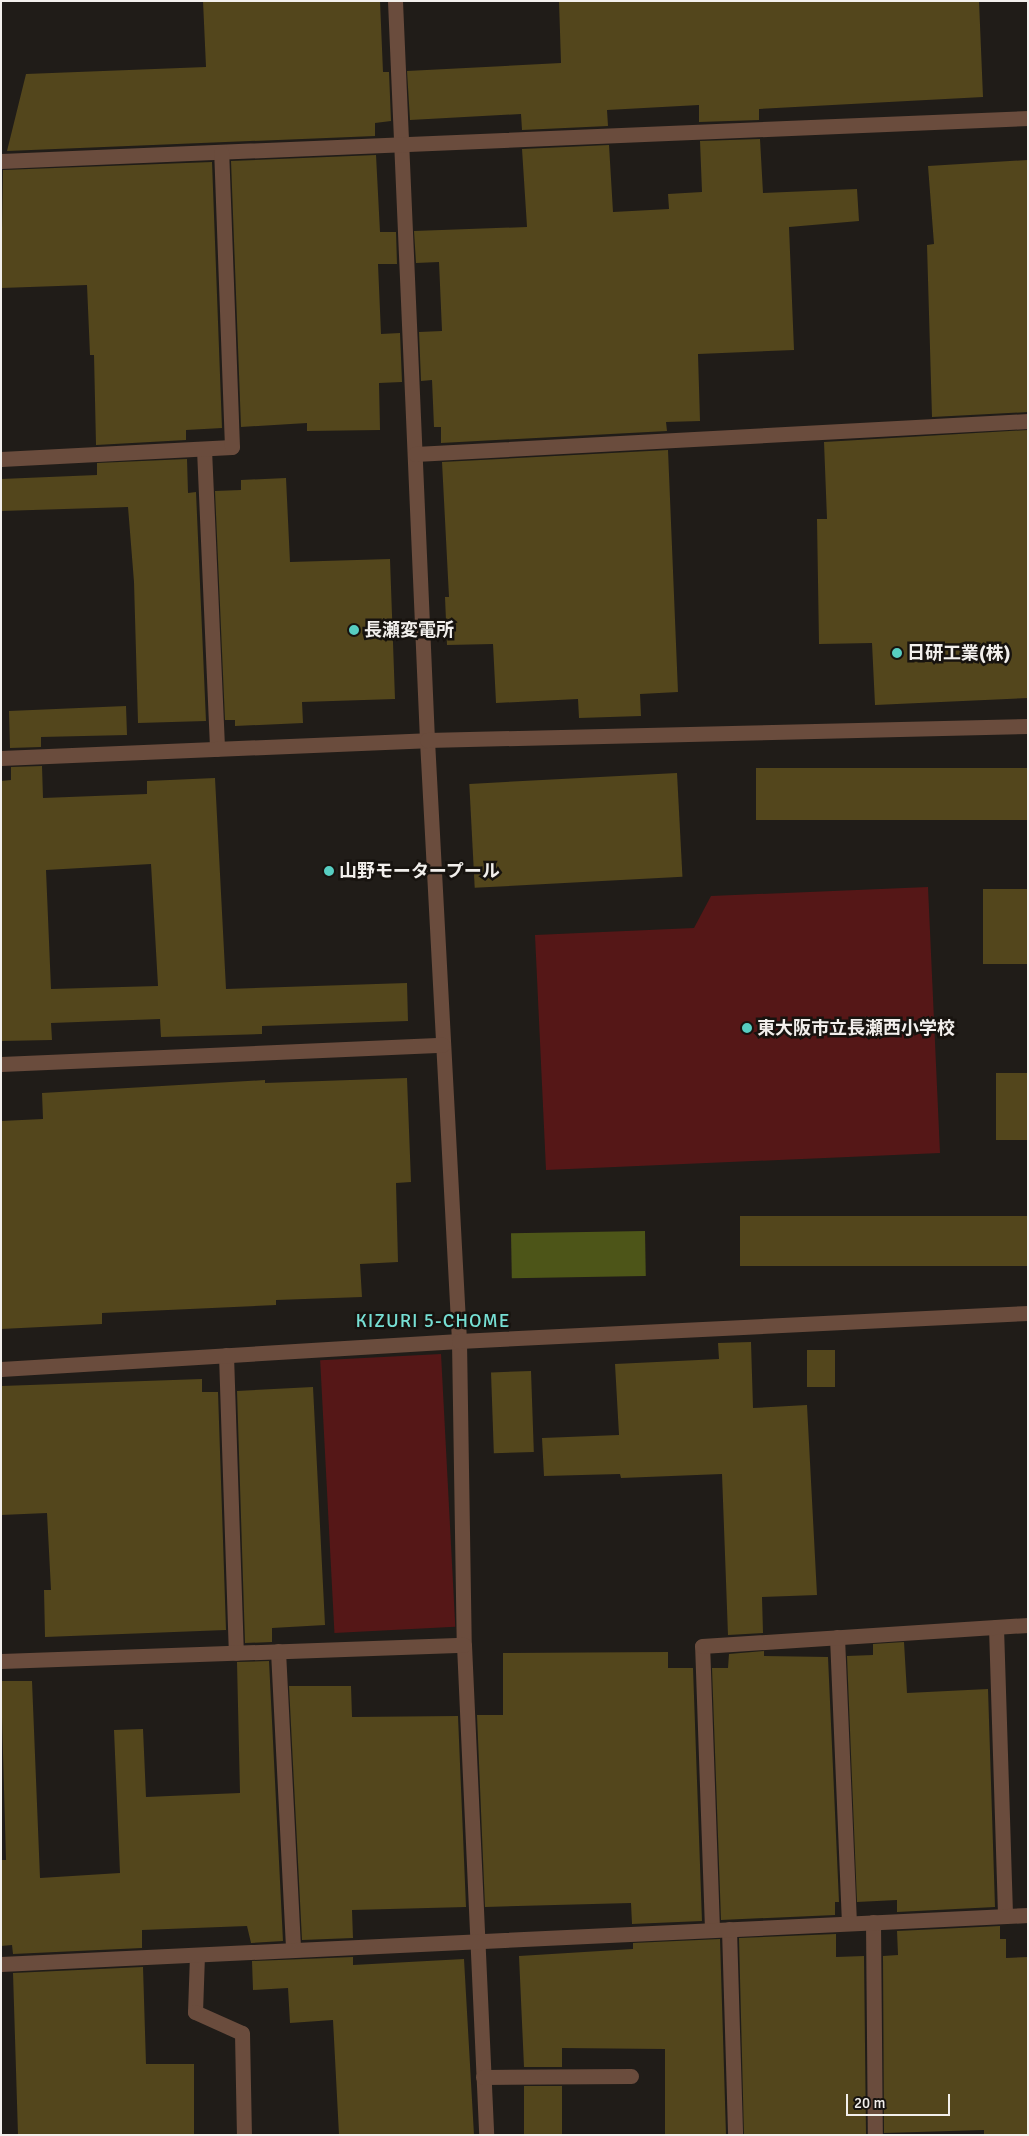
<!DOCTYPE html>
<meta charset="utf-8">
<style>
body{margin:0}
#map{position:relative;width:1029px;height:2136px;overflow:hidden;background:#201c18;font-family:Signika,"Noto Sans JP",sans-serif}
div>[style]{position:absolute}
.green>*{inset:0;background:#551717;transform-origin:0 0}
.water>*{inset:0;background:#4d5518;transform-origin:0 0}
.building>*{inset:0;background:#53461c;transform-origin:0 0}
.minor>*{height:15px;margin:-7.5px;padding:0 7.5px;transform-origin:7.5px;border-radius:7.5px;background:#6a4c3d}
.dots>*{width:14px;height:14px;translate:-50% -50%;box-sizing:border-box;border:2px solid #17130f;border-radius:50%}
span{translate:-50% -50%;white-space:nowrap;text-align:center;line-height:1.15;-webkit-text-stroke:5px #17130f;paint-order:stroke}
.poi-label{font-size:18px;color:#f2efec;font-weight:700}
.left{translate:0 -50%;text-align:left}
.neighbourhood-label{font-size:19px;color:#76dfd4;letter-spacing:1px}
.frame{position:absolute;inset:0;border:2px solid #f2efec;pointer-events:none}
.scale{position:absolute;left:846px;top:2094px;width:104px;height:22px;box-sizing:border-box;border:2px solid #f2efec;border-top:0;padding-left:6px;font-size:15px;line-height:18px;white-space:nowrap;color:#f2efec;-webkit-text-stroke:4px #17130f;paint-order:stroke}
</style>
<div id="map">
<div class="green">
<div style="clip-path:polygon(928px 887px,940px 1153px,546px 1170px,535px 935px,694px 928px,711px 896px)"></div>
<div style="left:441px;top:1354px;width:273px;height:121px;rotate:87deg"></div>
</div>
<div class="water">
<div style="left:645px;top:1231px;width:45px;height:134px;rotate:89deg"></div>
</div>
<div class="building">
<div style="clip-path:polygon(203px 1px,380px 1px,383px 72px,389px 72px,391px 121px,375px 123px,375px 136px,7px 151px,26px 74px,206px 67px)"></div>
<div style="clip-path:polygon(559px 1px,979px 1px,983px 97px,759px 109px,759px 120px,699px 122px,699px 105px,607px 110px,608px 126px,522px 130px,521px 114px,410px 120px,407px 71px,561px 63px)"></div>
<div style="clip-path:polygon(760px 139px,763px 193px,857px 189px,859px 221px,789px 227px,794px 350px,698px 354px,700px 421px,666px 422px,667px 431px,441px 443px,441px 427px,434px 427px,432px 380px,421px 381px,419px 332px,442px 331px,439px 262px,416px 263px,414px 231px,527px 227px,522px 149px,609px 145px,613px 212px,669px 209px,668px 194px,702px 192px,700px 141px)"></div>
<div style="clip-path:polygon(376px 155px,380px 232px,396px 232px,397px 264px,378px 264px,381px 334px,400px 333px,402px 382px,379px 383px,380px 430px,307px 431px,307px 423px,241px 427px,231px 161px)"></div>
<div style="clip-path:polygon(1028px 160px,1028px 412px,932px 417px,927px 245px,934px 244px,928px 166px)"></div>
<div style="clip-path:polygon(212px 162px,222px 428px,186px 430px,186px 440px,96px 445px,94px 355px,90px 355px,87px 285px,1px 288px,3px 170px)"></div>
<div style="clip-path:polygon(1028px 430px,1028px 698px,875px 705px,872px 643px,819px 644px,817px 519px,827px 519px,824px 442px)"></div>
<div style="clip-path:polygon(668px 450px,678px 692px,640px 694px,641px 716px,579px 718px,578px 699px,496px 703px,493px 644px,447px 645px,445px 597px,449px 597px,442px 462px)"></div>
<div style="clip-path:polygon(187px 459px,188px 493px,196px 492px,206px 721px,138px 723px,134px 582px,128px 507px,1px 511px,1px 479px,97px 475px,97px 463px)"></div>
<div style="clip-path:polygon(286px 478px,290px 562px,390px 559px,395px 699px,302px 702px,303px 723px,235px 726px,235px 720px,225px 720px,215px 491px,241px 490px,241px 480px)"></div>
<div style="clip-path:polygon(126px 706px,127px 735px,41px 737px,41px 747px,10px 748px,9px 711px)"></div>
<div style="clip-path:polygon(evenodd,42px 766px,43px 798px,147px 794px,147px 781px,215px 778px,226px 989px,407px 983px,408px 1021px,262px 1026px,262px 1034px,161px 1037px,160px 1019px,51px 1023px,52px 1040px,1px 1041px,1px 781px,11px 780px,11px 767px,42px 766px,151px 864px,158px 986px,51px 989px,46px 870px,151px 864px)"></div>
<div style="left:1028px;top:768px;width:52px;height:272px;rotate:90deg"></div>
<div style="left:677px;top:773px;width:104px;height:208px;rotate:87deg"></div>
<div style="left:1028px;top:889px;width:75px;height:45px;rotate:90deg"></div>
<div style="left:1028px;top:1073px;width:67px;height:32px;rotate:90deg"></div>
<div style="clip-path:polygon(407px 1078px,411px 1182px,396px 1183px,398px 1262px,360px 1264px,362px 1297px,276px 1300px,276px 1305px,102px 1313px,102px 1324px,1px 1329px,1px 1121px,43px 1119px,42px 1093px,265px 1080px,265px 1083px)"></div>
<div style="left:1028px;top:1216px;width:50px;height:288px;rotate:90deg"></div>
<div style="clip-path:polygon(751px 1342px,753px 1408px,807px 1405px,817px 1595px,762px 1597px,763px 1633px,728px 1635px,722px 1474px,621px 1478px,620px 1474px,544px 1476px,542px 1438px,619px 1435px,615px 1364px,719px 1359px,718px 1343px)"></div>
<div style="left:807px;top:1350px;width:28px;height:37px"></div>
<div style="left:531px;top:1371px;width:81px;height:40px;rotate:88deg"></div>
<div style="clip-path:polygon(202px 1379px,202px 1392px,218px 1392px,226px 1630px,45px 1637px,44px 1590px,51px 1590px,47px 1513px,1px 1515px,1px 1386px)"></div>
<div style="clip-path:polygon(313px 1387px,325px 1625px,272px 1628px,272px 1642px,245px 1643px,237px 1391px)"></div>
<div style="clip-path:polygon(904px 1642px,907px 1693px,988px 1689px,995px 1907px,897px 1912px,897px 1900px,857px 1902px,847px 1656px,873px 1655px,873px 1644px)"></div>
<div style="clip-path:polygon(764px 1651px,764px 1656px,828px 1657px,839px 1902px,835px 1902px,835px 1915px,721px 1920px,712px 1668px,728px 1668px,729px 1654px)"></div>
<div style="clip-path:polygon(668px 1652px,668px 1668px,693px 1668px,702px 1921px,632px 1924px,631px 1903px,485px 1907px,477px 1715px,503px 1715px,503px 1653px)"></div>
<div style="clip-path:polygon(269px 1661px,283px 1941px,251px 1943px,247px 1926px,142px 1930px,142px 1948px,13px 1954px,12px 1945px,1px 1946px,1px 1860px,6px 1860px,1px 1681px,32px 1681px,40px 1878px,120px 1873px,114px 1730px,143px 1729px,146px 1797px,240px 1793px,237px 1662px)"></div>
<div style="clip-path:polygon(289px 1686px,351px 1686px,352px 1717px,458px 1716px,466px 1907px,352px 1910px,353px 1938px,302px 1940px)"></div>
<div style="clip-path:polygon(1000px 1926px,1000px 1939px,1006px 1939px,1006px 1958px,1028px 1957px,1028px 2135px,984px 2135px,984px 2130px,884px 2133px,883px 1956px,898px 1955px,897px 1931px)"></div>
<div style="clip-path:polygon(836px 1934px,836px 1957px,864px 1956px,866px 2134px,744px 2135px,739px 1938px)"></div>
<div style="clip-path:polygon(720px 1939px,726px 2135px,665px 2135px,665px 2049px,562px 2048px,562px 2067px,524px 2067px,519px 1956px,633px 1949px,633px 1943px)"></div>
<div style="clip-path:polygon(353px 1957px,353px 1965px,464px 1959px,474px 2135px,339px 2135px,333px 2020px,290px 2023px,288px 1988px,253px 1990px,252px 1961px)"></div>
<div style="clip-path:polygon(143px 1967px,146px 2064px,194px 2064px,194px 2135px,18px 2135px,13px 1973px)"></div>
<div style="left:524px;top:2086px;width:38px;height:49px"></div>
</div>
<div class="minor">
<div style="left:395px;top:1px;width:740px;rotate:87.52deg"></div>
<div style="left:427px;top:740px;width:602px;rotate:86.95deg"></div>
<div style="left:459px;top:1341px;width:304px;rotate:89.1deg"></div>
<div style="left:464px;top:1645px;width:490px;rotate:87.4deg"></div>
<div style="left:1px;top:161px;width:1028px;rotate:-2.4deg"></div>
<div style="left:204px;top:449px;width:300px;rotate:87.5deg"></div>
<div style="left:415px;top:454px;width:614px;rotate:-3.08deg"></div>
<div style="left:1px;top:459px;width:231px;rotate:-3deg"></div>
<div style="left:232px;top:447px;width:295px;rotate:-92.1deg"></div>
<div style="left:1px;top:758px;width:426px;rotate:-2.4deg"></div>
<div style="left:427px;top:740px;width:601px;rotate:-1.33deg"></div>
<div style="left:1px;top:1064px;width:442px;rotate:-2.5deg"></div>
<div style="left:226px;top:1355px;width:298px;rotate:88.1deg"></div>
<div style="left:1px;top:1369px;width:459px;rotate:-3.5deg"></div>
<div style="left:459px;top:1341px;width:570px;rotate:-2.82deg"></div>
<div style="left:996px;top:1627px;width:289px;rotate:88.2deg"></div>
<div style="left:837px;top:1637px;width:286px;rotate:87.6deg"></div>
<div style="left:278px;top:1651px;width:299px;rotate:87.1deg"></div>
<div style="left:1px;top:1661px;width:463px;rotate:-2deg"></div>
<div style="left:873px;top:1922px;width:213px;rotate:89.5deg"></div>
<div style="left:712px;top:1929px;width:283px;rotate:-92deg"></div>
<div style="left:702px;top:1646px;width:327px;rotate:-3.7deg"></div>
<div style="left:729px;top:1929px;width:206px;rotate:88.3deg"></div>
<div style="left:197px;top:1955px;width:57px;rotate:92deg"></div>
<div style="left:195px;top:2012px;width:51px;rotate:24.1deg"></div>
<div style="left:242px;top:2033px;width:102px;rotate:88.9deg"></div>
<div style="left:1px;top:1964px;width:1028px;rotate:-2.73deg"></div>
<div style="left:483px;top:2077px;width:148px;rotate:-0.4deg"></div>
</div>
<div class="dots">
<div style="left:354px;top:630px;background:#57cec2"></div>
<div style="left:897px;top:653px;background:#57cec2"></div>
<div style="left:329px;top:871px;background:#57cec2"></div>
<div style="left:747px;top:1028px;background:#57cec2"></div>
</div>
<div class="poi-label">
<span class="left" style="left:364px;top:630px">長瀬変電所</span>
<span class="left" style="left:907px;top:653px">日研工業(株)</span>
<span class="left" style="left:339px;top:871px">山野モータープール</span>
<span class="left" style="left:757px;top:1028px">東大阪市立長瀬西小学校</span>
</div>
<div class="neighbourhood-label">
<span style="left:433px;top:1322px">KIZURI 5-CHOME</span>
</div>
<div class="frame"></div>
<div class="scale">20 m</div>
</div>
